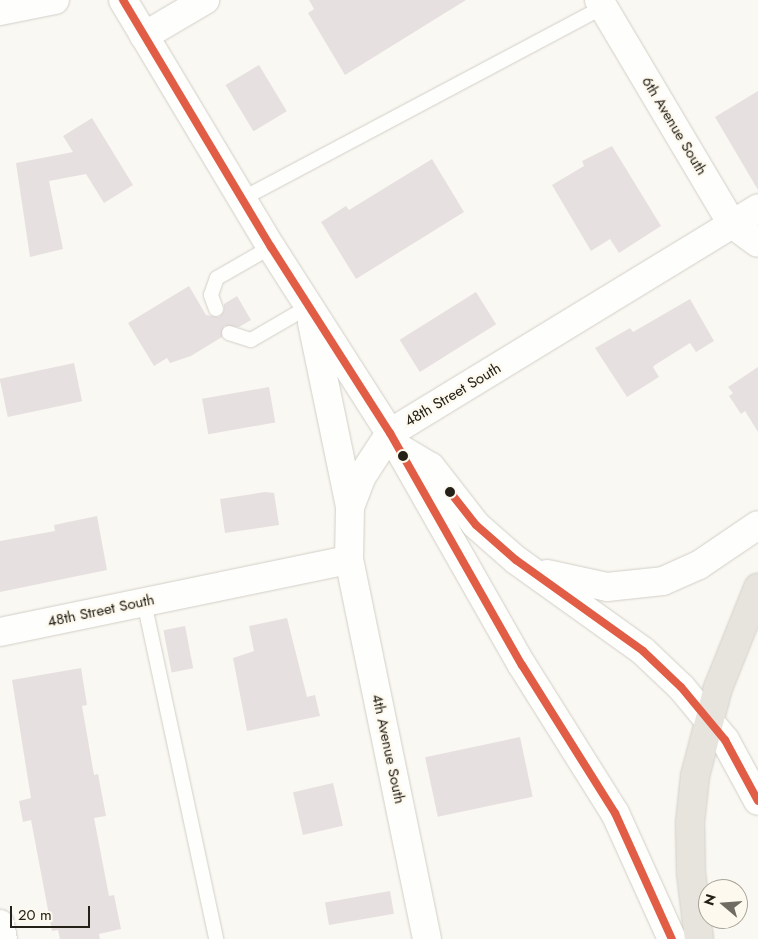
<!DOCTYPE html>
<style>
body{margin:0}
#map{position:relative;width:758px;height:939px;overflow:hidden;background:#faf8f2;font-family:Jost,sans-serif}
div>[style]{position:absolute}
.building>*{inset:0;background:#e7e0e1;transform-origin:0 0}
.roads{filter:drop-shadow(0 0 1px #d2cfc8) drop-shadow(0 0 1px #d2cfc8)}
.service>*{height:14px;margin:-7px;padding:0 7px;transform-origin:7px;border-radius:7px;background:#fefefd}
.minor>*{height:28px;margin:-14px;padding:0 14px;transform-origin:14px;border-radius:14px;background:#fefefd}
.tertiary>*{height:28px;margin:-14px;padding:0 14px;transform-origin:14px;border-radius:14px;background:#fefefd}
.primary>*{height:28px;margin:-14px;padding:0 14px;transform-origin:14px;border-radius:14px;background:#e7e4de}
.bus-1>*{height:8px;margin:-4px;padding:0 4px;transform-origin:4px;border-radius:4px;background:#e15d46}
.dots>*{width:14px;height:14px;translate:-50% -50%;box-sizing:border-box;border:2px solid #fdf9ee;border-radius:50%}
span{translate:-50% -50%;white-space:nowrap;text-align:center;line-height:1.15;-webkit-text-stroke:4.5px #fdf9ee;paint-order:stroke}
.street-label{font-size:15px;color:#252118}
.north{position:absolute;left:698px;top:879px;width:50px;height:50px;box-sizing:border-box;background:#fdf9ee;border:1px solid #a7a398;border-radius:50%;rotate:288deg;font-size:14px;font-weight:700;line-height:20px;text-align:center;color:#252118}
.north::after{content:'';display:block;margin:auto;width:18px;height:22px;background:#706c64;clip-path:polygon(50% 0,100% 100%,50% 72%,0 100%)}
.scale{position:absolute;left:10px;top:906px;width:80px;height:22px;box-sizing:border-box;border:2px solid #252118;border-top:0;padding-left:6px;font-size:15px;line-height:18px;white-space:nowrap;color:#252118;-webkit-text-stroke:4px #fdf9ee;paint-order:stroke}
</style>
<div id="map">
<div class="building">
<div style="clip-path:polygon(309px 0,466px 0,345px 75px,308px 13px,314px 9px)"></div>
<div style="left:259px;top:65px;width:54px;height:39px;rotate:59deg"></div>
<div style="clip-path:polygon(758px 91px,758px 190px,715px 117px)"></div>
<div style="clip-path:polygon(92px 118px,133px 185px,104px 203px,86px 174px,49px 181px,63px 249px,30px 257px,16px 163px,73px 152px,63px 136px)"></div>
<div style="clip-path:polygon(612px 146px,661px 226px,619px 253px,610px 239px,591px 251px,552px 185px,584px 166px,582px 161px)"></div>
<div style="clip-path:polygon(432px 159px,464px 212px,356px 279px,321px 222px,346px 206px,349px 210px)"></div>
<div style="clip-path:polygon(189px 286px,206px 315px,219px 317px,224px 311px,224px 304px,237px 296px,251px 320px,239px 327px,224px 326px,222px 337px,191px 356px,170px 363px,167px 358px,154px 366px,128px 323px)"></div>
<div style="left:476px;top:292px;width:38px;height:90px;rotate:58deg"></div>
<div style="clip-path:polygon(690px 299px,714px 341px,696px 352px,690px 343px,655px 365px,653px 367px,659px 377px,627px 397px,595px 348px,630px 328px,633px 332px)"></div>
<div style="left:74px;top:363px;width:39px;height:76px;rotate:78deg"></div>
<div style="clip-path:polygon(758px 367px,758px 432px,745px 411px,741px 414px,729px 396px,733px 393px,728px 387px)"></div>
<div style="left:269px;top:387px;width:36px;height:68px;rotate:80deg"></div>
<div style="clip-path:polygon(265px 492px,274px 493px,279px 525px,225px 533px,220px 499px)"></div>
<div style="clip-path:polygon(97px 516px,107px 570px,0 592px,0 541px,55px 531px,54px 525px)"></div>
<div style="clip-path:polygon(287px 618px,307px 697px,315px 695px,320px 716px,247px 731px,233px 658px,254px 651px,249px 626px)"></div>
<div style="left:185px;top:626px;width:43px;height:22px;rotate:79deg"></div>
<div style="clip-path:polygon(81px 668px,87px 705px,82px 706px,94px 775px,98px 774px,106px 816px,94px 818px,109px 896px,114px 895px,121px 929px,99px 934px,100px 939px,60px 939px,58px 930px,52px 931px,31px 820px,23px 822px,19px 801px,31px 798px,12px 680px)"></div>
<div style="left:520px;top:737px;width:61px;height:97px;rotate:78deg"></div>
<div style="left:333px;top:783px;width:44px;height:41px;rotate:77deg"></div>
<div style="left:390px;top:891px;width:23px;height:66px;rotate:80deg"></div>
</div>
<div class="roads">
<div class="service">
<div style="left:242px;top:199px;width:409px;rotate:-28deg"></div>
<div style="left:216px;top:309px;width:15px;rotate:-110deg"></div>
<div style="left:211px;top:295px;width:18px;rotate:-71deg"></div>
<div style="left:217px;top:278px;width:62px;rotate:-29.9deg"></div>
<div style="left:229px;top:333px;width:23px;rotate:18deg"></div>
<div style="left:251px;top:340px;width:66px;rotate:-30.1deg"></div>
<div style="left:144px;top:602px;width:345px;rotate:77.9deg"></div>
</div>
<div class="minor">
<div style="left:599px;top:0;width:261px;rotate:59.3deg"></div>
<div style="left:732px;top:224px;width:32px;rotate:36deg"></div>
<div style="left:0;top:11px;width:56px;rotate:-11.3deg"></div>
<div style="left:144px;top:36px;width:71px;rotate:-30.5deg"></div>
<div style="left:0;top:632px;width:356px;rotate:-11.7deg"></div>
<div style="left:0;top:924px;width:15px;rotate:79deg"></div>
<div style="left:427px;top:939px;width:387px;rotate:-101.6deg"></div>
<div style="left:349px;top:560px;width:53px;rotate:-88.9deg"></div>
<div style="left:350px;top:507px;width:33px;rotate:-69deg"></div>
<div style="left:362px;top:476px;width:51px;rotate:-56.9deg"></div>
<div style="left:390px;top:433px;width:431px;rotate:-31.4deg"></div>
</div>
<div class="tertiary">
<div style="left:123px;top:0;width:288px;rotate:59.1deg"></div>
<div style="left:271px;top:247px;width:221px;rotate:57.4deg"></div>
<div style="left:390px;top:433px;width:267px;rotate:60.4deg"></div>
<div style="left:522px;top:665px;width:175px;rotate:57.9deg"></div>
<div style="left:615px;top:813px;width:138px;rotate:65.7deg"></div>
<div style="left:312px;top:323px;width:188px;rotate:78.3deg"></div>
<div style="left:399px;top:448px;width:37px;rotate:31deg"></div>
<div style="left:431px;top:467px;width:73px;rotate:52.2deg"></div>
<div style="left:476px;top:525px;width:53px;rotate:41.2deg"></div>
<div style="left:516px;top:560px;width:156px;rotate:35.6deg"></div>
<div style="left:643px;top:651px;width:52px;rotate:43.5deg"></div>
<div style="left:681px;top:687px;width:69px;rotate:50.3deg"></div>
<div style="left:725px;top:740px;width:69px;rotate:61.6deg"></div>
<div style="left:547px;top:574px;width:61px;rotate:12.2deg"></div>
<div style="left:607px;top:587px;width:56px;rotate:-6.1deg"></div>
<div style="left:663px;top:581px;width:39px;rotate:-24deg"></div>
<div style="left:699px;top:565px;width:71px;rotate:-34.1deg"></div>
</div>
<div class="primary">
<div style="left:699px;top:939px;width:66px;rotate:-96.9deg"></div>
<div style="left:691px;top:873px;width:50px;rotate:-91.1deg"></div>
<div style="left:690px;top:823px;width:47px;rotate:-83.9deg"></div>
<div style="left:695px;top:776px;width:91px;rotate:-75.4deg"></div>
<div style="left:718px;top:688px;width:108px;rotate:-68.2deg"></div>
</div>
</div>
<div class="bus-1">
<div style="left:123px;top:0;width:288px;rotate:59.1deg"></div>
<div style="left:271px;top:247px;width:221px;rotate:57.4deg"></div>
<div style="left:390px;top:433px;width:267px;rotate:60.4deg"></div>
<div style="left:522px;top:665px;width:175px;rotate:57.9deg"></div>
<div style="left:615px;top:813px;width:138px;rotate:65.7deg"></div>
<div style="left:450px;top:492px;width:42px;rotate:51.8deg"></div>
<div style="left:476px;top:525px;width:53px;rotate:41.2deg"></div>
<div style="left:516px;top:560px;width:156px;rotate:35.6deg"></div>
<div style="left:643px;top:651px;width:52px;rotate:43.5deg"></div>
<div style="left:681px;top:687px;width:69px;rotate:50.3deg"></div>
<div style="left:725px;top:740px;width:69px;rotate:61.6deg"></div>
</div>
<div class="dots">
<div style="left:403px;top:456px;background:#252118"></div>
<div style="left:450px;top:492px;background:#252118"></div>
</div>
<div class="street-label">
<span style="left:674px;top:126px;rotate:59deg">6th Avenue South</span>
<span style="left:453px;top:395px;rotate:-31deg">48th Street South</span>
<span style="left:101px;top:611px;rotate:-12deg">48th Street South</span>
<span style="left:388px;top:749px;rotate:78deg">4th Avenue South</span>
</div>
<div class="north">N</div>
<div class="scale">20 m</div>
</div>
